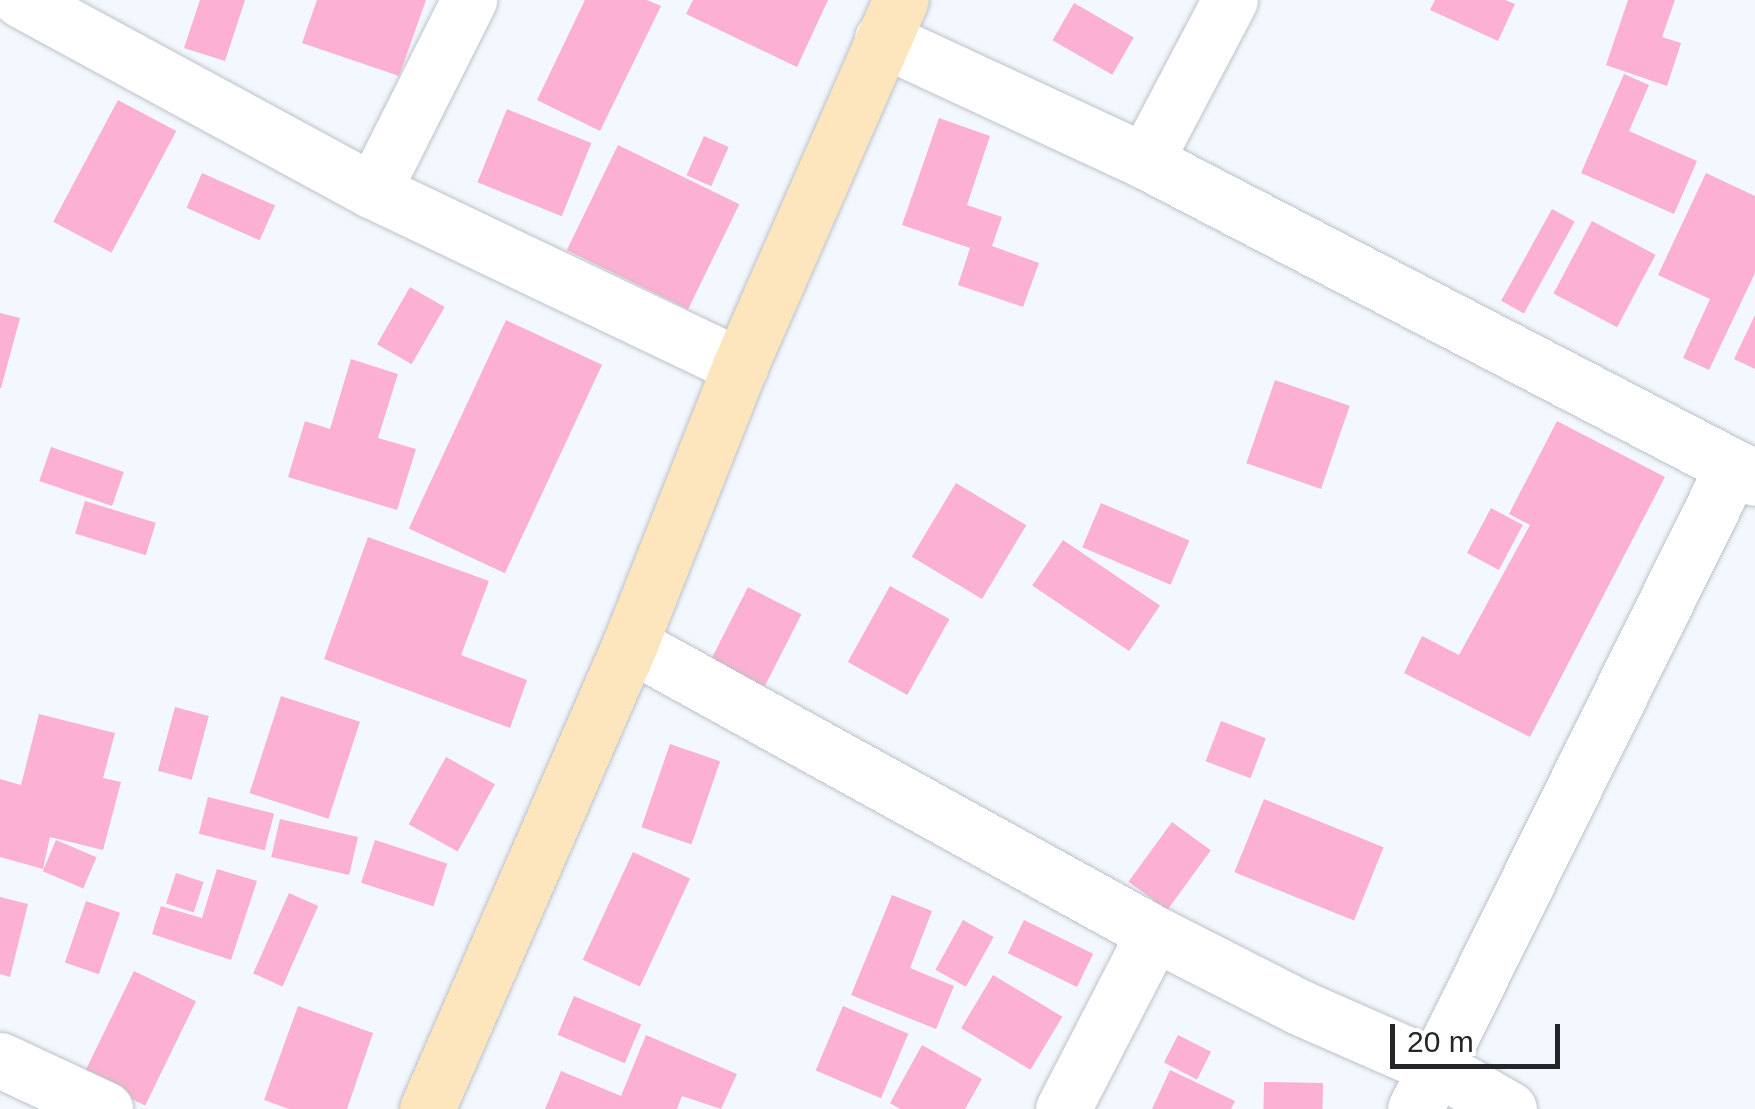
<!DOCTYPE html>
<style>
body{margin:0}
#map{position:relative;width:1755px;height:1109px;overflow:hidden;background:#f3f7fe;font-family:Helvetica,sans-serif}
div>[style]{position:absolute}
.building>*{inset:0;background:#fcb0d3;transform-origin:0 0}
.roads{filter:drop-shadow(0 0 2px #bdc1c8) drop-shadow(0 0 2px #bdc1c8)}
.street>*{height:55px;margin:-27.5px;padding:0 27.5px;transform-origin:27.5px;border-radius:27.5px;background:#fff}
.secondary>*{height:55px;margin:-27.5px;padding:0 27.5px;transform-origin:27.5px;border-radius:27.5px;background:#fde6be}
span{translate:-50% -50%;white-space:nowrap;text-align:center;line-height:1.15;-webkit-text-stroke:10px #fff;paint-order:stroke}
.scale{position:absolute;left:1390px;top:1024px;width:170px;height:45px;box-sizing:border-box;border:5px solid #242528;border-top:0;padding-left:12px;font-size:30px;line-height:35px;white-space:nowrap;color:#242528;-webkit-text-stroke:8px #fff;paint-order:stroke}
</style>
<div id="map">
<div class="building">
<div style="clip-path:polygon(200px 0,245px 0,225px 61px,184px 48px)"></div>
<div style="clip-path:polygon(317px 0,426px 0,399px 76px,302px 43px)"></div>
<div style="clip-path:polygon(585px 0,647px 0,661px 6px,600px 131px,537px 100px)"></div>
<div style="clip-path:polygon(693px 0,828px 0,797px 67px,686px 14px)"></div>
<div style="clip-path:polygon(1435px 0,1505px 0,1515px 4px,1498px 41px,1430px 10px)"></div>
<div style="clip-path:polygon(1628px 0,1675px 0,1662px 37px,1681px 43px,1667px 86px,1606px 65px)"></div>
<div style="left:1074px;top:3px;width:69px;height:43px;rotate:30deg"></div>
<div style="clip-path:polygon(1624px 74px,1649px 85px,1629px 131px,1697px 161px,1674px 214px,1581px 173px)"></div>
<div style="left:118px;top:100px;width:66px;height:138px;rotate:28deg"></div>
<div style="left:507px;top:109px;width:91px;height:79px;rotate:22deg"></div>
<div style="clip-path:polygon(939px 118px,990px 136px,967px 205px,1002px 217px,992px 246px,1039px 263px,1023px 307px,958px 285px,970px 248px,902px 225px)"></div>
<div style="left:704px;top:136px;width:27px;height:43px;rotate:24deg"></div>
<div style="left:618px;top:145px;width:135px;height:117px;rotate:26deg"></div>
<div style="left:202px;top:173px;width:80px;height:38px;rotate:24deg"></div>
<div style="clip-path:polygon(1706px 173px,1755px 196px,1755px 273px,1709px 370px,1683px 358px,1710px 299px,1658px 275px)"></div>
<div style="left:1552px;top:209px;width:26px;height:105px;rotate:29deg"></div>
<div style="left:1592px;top:221px;width:72px;height:82px;rotate:28deg"></div>
<div style="left:410px;top:287px;width:40px;height:66px;rotate:30deg"></div>
<div style="clip-path:polygon(0 313px,20px 318px,1px 388px,0 388px)"></div>
<div style="clip-path:polygon(1755px 315px,1755px 369px,1734px 359px)"></div>
<div style="left:506px;top:320px;width:106px;height:230px;rotate:25deg"></div>
<div style="clip-path:polygon(351px 359px,398px 374px,378px 438px,416px 449px,397px 510px,288px 477px,305px 421px,330px 429px)"></div>
<div style="left:1275px;top:380px;width:79px;height:88px;rotate:19deg"></div>
<div style="clip-path:polygon(1557px 421px,1665px 477px,1530px 737px,1404px 673px,1422px 636px,1459px 655px,1530px 525px,1509px 514px)"></div>
<div style="left:51px;top:447px;width:77px;height:36px;rotate:19deg"></div>
<div style="left:956px;top:483px;width:82px;height:86px;rotate:31deg"></div>
<div style="left:85px;top:501px;width:74px;height:34px;rotate:17deg"></div>
<div style="left:1101px;top:503px;width:96px;height:48px;rotate:23deg"></div>
<div style="left:1491px;top:508px;width:36px;height:51px;rotate:28deg"></div>
<div style="clip-path:polygon(368px 537px,489px 581px,461px 655px,527px 680px,510px 728px,324px 659px)"></div>
<div style="left:1063px;top:540px;width:117px;height:55px;rotate:34deg"></div>
<div style="left:890px;top:586px;width:68px;height:87px;rotate:29deg"></div>
<div style="left:748px;top:587px;width:60px;height:84px;rotate:27deg"></div>
<div style="left:281px;top:696px;width:83px;height:102px;rotate:18deg"></div>
<div style="left:175px;top:707px;width:35px;height:66px;rotate:15deg"></div>
<div style="clip-path:polygon(39px 714px,115px 733px,103px 778px,121px 782px,103px 850px,50px 837px,43px 869px,0 857px,0 779px,21px 785px)"></div>
<div style="left:1221px;top:721px;width:48px;height:43px;rotate:21deg"></div>
<div style="left:670px;top:744px;width:53px;height:88px;rotate:19deg"></div>
<div style="left:446px;top:757px;width:56px;height:77px;rotate:29deg"></div>
<div style="left:208px;top:797px;width:68px;height:38px;rotate:14deg"></div>
<div style="left:1264px;top:799px;width:129px;height:79px;rotate:22deg"></div>
<div style="left:280px;top:819px;width:80px;height:39px;rotate:13deg"></div>
<div style="left:1172px;top:822px;width:48px;height:74px;rotate:36deg"></div>
<div style="left:56px;top:840px;width:44px;height:34px;rotate:23deg"></div>
<div style="left:375px;top:840px;width:76px;height:45px;rotate:18deg"></div>
<div style="left:633px;top:852px;width:63px;height:119px;rotate:25deg"></div>
<div style="clip-path:polygon(217px 869px,257px 881px,231px 960px,152px 934px,161px 906px,202px 918px)"></div>
<div style="left:176px;top:873px;width:29px;height:32px;rotate:18deg"></div>
<div style="left:289px;top:893px;width:32px;height:88px;rotate:24deg"></div>
<div style="clip-path:polygon(892px 895px,932px 911px,910px 968px,954px 986px,936px 1029px,851px 995px)"></div>
<div style="clip-path:polygon(0 897px,28px 904px,10px 977px,0 974px)"></div>
<div style="left:86px;top:901px;width:36px;height:65px;rotate:19deg"></div>
<div style="left:963px;top:920px;width:35px;height:57px;rotate:29deg"></div>
<div style="left:1024px;top:920px;width:77px;height:37px;rotate:26deg"></div>
<div style="left:134px;top:971px;width:69px;height:116px;rotate:26deg"></div>
<div style="left:993px;top:975px;width:81px;height:62px;rotate:31deg"></div>
<div style="left:574px;top:996px;width:73px;height:42px;rotate:23deg"></div>
<div style="clip-path:polygon(298px 1006px,373px 1033px,347px 1109px,289px 1109px,264px 1100px)"></div>
<div style="left:843px;top:1006px;width:71px;height:70px;rotate:23deg"></div>
<div style="clip-path:polygon(646px 1035px,737px 1074px,721px 1109px,682px 1096px,677px 1109px,545px 1109px,561px 1071px,621px 1096px)"></div>
<div style="left:1178px;top:1035px;width:37px;height:31px;rotate:27deg"></div>
<div style="clip-path:polygon(922px 1045px,982px 1079px,965px 1109px,900px 1109px,890px 1103px)"></div>
<div style="clip-path:polygon(1170px 1070px,1235px 1101px,1231px 1109px,1152px 1109px)"></div>
<div style="left:1264px;top:1082px;width:59px;height:27px;rotate:1deg"></div>
</div>
<div class="roads">
<div class="street">
<div style="left:21px;top:0;width:400px;rotate:28.5deg"></div>
<div style="left:373px;top:191px;width:407px;rotate:25.5deg"></div>
<div style="left:882px;top:39px;width:290px;rotate:24.9deg"></div>
<div style="left:1145px;top:161px;width:687px;rotate:27.46deg"></div>
<div style="left:1145px;top:161px;width:182px;rotate:-62.2deg"></div>
<div style="left:373px;top:191px;width:214px;rotate:-63.3deg"></div>
<div style="left:630px;top:644px;width:598px;rotate:28.88deg"></div>
<div style="left:1154px;top:933px;width:163px;rotate:27deg"></div>
<div style="left:1299px;top:1007px;width:152px;rotate:23.7deg"></div>
<div style="left:1438px;top:1068px;width:82px;rotate:30deg"></div>
<div style="left:0;top:1060px;width:116px;rotate:25deg"></div>
<div style="left:1063px;top:1109px;width:198px;rotate:-62.7deg"></div>
<div style="left:1415px;top:1109px;width:717px;rotate:-63.68deg"></div>
</div>
<div class="secondary">
<div style="left:427px;top:1109px;width:507px;rotate:-66.42deg"></div>
<div style="left:630px;top:644px;width:299px;rotate:-68.4deg"></div>
<div style="left:740px;top:366px;width:400px;rotate:-66.3deg"></div>
</div>
</div>
<div class="scale">20 m</div>
</div>
